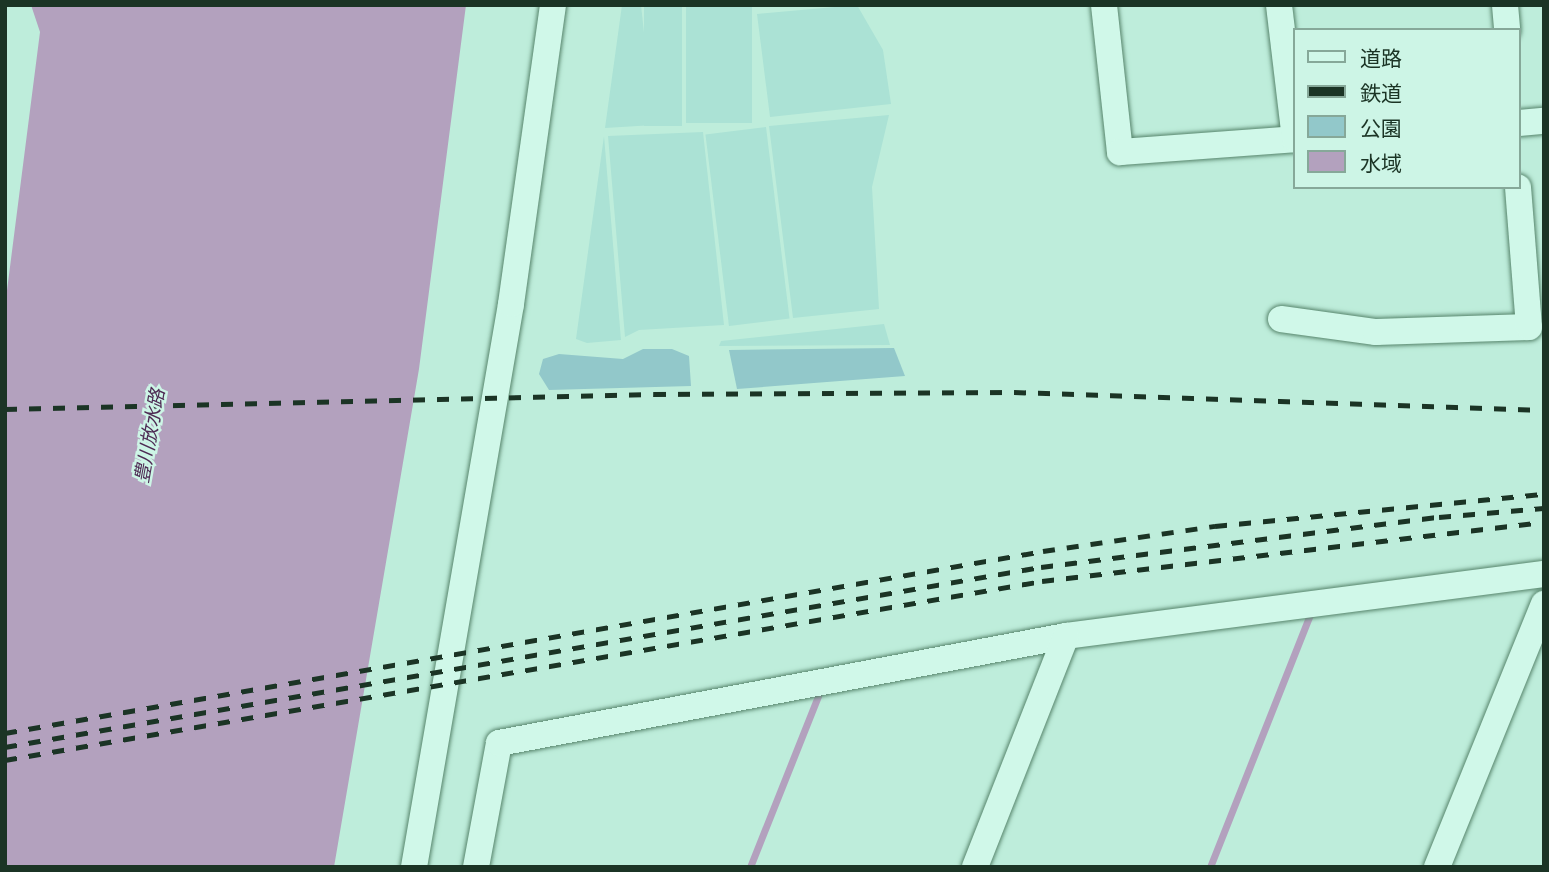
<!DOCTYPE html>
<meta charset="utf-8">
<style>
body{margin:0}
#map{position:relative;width:1549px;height:872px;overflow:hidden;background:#beeddb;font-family:Merriweather,"Noto Sans JP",serif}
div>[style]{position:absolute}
.farmland>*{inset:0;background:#abe2d5;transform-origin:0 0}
.green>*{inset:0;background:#92c8ca}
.water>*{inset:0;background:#b3a1be}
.stream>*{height:7px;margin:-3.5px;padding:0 3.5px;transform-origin:3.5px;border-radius:3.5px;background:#b3a1be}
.roads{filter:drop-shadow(0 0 2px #57856c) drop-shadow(0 0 2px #57856c)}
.minor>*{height:26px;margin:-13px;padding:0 13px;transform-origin:13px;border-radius:13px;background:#d0f8e9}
.rail>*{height:5px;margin-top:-2.5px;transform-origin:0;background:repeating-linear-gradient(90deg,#1b3425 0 12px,transparent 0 24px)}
span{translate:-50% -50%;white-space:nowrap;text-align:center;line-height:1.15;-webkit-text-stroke:5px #cdf5e6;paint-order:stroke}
.water-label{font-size:19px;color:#4e2b54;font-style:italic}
.frame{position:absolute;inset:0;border:7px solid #1b3425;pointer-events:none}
.legend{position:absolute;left:1293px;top:28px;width:228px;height:161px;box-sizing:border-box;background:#cdf5e6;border:2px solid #86a899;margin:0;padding:9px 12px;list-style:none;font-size:21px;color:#1b3425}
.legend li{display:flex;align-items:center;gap:14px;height:35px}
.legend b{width:35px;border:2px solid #86a899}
</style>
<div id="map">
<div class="farmland">
<div style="clip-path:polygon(622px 5px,641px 5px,654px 125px,605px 128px)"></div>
<div style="left:644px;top:5px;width:38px;height:121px"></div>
<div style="left:686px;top:5px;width:66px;height:118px"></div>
<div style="clip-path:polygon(857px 5px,883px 50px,891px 104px,770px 117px,757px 14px)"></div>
<div style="clip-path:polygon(889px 115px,872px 187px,879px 309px,793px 318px,769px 126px)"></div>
<div style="left:766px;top:127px;width:193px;height:61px;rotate:83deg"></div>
<div style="clip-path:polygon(703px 132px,724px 325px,639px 330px,625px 337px,608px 136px)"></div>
<div style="clip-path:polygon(604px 136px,621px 340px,587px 343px,576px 339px)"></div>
<div style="clip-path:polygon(884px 324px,890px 345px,719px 346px,721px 341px)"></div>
</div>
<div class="green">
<div style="clip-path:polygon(894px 348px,905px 376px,737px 389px,729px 350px)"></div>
<div style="clip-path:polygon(643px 349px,672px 349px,689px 356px,691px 386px,549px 390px,539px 374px,543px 359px,559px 354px,623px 359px)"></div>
</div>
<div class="water">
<div style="clip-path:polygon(31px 5px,466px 5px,419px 369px,334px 867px,5px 867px,5px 306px,40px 32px)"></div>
</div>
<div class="stream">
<div style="left:750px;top:867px;width:184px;rotate:-68.3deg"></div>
<div style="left:1210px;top:867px;width:272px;rotate:-68.4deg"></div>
</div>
<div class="roads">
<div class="minor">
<div style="left:1104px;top:5px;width:148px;rotate:83.8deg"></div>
<div style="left:1120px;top:152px;width:175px;rotate:-4.2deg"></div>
<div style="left:1279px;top:5px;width:135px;rotate:83.2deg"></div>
<div style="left:1505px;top:5px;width:25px;rotate:85deg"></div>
<div style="left:1519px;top:123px;width:25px;rotate:-5deg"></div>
<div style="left:1281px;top:319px;width:96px;rotate:7.8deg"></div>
<div style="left:1376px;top:332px;width:153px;rotate:-1.9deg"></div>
<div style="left:1529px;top:327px;width:140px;rotate:-94.5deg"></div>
<div style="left:414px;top:867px;width:571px;rotate:-80.22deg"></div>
<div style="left:511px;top:304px;width:302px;rotate:-82deg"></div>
<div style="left:476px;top:867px;width:126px;rotate:-79.5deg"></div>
<div style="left:499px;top:743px;width:577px;rotate:-10.69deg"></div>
<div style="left:1066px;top:636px;width:482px;rotate:-7.4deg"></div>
<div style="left:975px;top:867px;width:248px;rotate:-68.5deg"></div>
<div style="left:1437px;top:867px;width:284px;rotate:-67.9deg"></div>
</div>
</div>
<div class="rail">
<div style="left:5px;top:409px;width:649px;rotate:-1.32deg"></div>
<div style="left:654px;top:394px;width:360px;rotate:-0.3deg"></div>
<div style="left:1014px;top:392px;width:530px;rotate:1.95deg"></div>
<div style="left:5px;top:733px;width:1054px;rotate:-9.94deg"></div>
<div style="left:1043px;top:551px;width:174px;rotate:-8.3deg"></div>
<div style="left:1215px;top:526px;width:331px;rotate:-5.6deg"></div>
<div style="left:5px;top:747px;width:1052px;rotate:-9.86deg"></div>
<div style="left:1041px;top:567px;width:401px;rotate:-7.2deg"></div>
<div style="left:1439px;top:517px;width:105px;rotate:-4.9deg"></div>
<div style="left:5px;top:760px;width:1052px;rotate:-9.79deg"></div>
<div style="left:1042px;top:581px;width:505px;rotate:-6.7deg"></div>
</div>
<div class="water-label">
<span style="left:150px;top:436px;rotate:-80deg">豊川放水路</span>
</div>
<div class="frame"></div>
<ul class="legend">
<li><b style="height:9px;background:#d0f8e9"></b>道路</li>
<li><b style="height:9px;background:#1b3425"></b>鉄道</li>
<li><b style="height:19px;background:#92c8ca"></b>公園</li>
<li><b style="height:19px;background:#b3a1be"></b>水域</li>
</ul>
</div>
